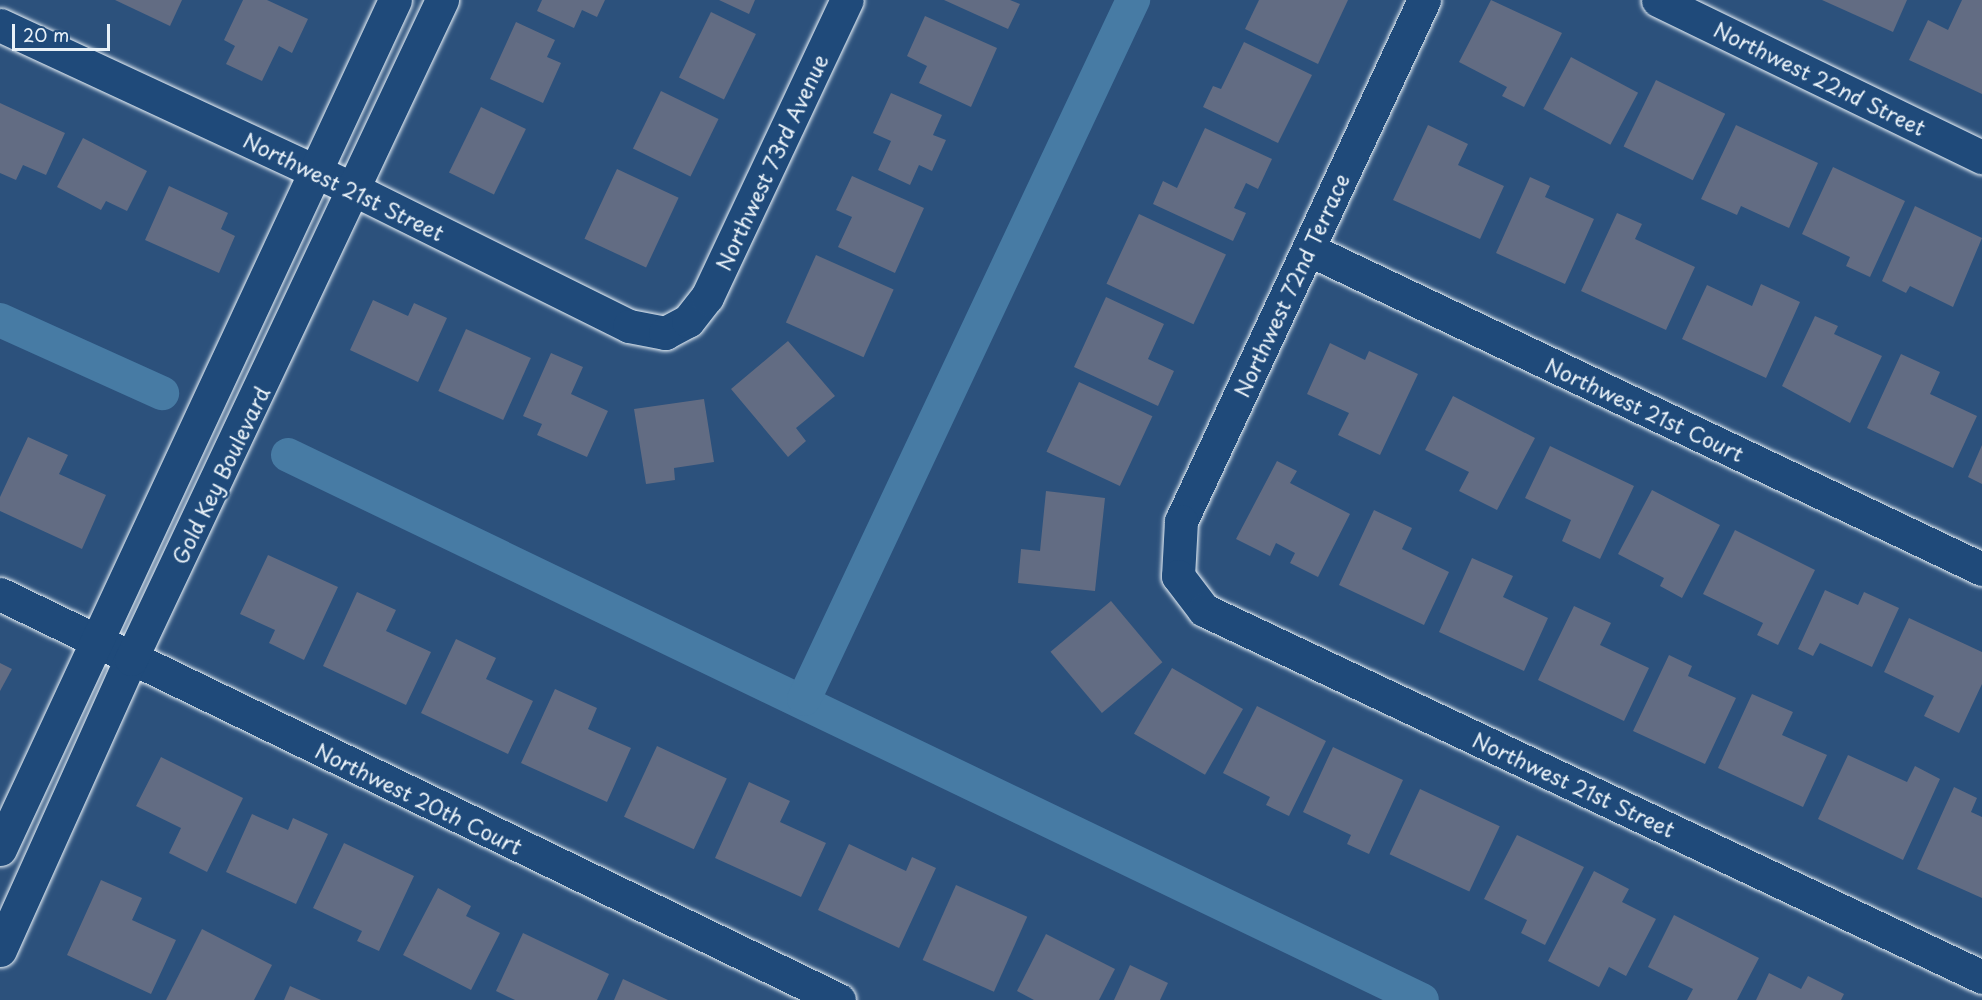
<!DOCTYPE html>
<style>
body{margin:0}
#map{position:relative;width:1982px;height:1000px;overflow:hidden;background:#2c517c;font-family:"Playpen Sans",sans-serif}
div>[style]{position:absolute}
.canal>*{height:34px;margin:-17px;padding:0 17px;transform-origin:17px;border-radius:17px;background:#477ba4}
.building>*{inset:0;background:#626c83;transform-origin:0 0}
.roads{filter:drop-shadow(0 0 2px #e8f1f8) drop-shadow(0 0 2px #e8f1f8)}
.minor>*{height:33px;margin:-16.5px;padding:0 16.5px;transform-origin:16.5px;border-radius:16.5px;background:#1f4a7a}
span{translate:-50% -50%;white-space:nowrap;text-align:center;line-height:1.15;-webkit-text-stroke:4.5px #1f4a7a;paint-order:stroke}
.street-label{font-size:21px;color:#e8f1f8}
.scale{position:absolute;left:12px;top:24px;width:98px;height:27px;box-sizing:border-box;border:3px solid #e8f1f8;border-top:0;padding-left:8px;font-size:18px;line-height:21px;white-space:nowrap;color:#e8f1f8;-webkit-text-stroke:4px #1f4a7a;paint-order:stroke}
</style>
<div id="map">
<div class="canal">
<div style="left:0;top:320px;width:178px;rotate:24.3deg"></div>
<div style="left:288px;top:455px;width:1258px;rotate:25.67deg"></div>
<div style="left:804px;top:699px;width:773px;rotate:-64.79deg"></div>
</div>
<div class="building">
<div style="clip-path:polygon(115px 0,182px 0,170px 26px)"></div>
<div style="clip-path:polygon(243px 0,267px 0,308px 19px,292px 53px,279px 46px,262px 81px,226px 64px,235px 46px,224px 40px)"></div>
<div style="clip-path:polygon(542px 0,605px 0,597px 17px,582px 10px,574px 28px,537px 11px)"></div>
<div style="clip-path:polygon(719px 0,755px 0,749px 14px)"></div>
<div style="clip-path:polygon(944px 0,1010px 0,1020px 4px,1008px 29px)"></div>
<div style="clip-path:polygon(1259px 0,1348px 0,1318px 64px,1245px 29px)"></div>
<div style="clip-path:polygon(1491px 0,1562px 33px,1524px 107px,1502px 96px,1507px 87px,1459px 62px)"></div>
<div style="clip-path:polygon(1822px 0,1907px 0,1893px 32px)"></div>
<div style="clip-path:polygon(1962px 0,1982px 0,1982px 94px,1909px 60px,1928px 20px,1948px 30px)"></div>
<div style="left:711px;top:12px;width:50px;height:73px;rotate:26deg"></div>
<div style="clip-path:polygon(925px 16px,997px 48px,971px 107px,919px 83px,927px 66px,907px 56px)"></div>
<div style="clip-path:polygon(516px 22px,555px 40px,547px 57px,561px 63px,543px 103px,490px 79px)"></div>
<div style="clip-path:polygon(1244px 42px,1312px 75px,1278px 143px,1203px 107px,1213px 86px,1221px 89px)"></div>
<div style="left:1571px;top:57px;width:76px;height:59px;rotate:28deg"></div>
<div style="left:1656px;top:80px;width:77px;height:74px;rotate:26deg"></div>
<div style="left:661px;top:91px;width:64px;height:64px;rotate:26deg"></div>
<div style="clip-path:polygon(891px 93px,942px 115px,933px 135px,946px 140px,932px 171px,919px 165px,910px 185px,878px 170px,891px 141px,873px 133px)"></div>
<div style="clip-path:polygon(0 103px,65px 133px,46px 175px,23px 165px,16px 180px,0 173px)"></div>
<div style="left:481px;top:107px;width:50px;height:73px;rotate:26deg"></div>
<div style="clip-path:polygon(1428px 125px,1468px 144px,1458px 165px,1504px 186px,1480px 239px,1393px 200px)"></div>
<div style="clip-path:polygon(1736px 125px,1818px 163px,1789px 228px,1741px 206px,1737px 215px,1701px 199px)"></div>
<div style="clip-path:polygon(1205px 128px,1272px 159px,1258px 189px,1246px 183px,1234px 208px,1246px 213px,1233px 241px,1153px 204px,1163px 181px,1177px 188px)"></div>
<div style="clip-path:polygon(83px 138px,147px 171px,127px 211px,106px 201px,101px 210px,57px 187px)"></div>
<div style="clip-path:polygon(1833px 167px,1905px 201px,1870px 277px,1846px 266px,1850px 257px,1802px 234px)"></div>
<div style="left:617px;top:169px;width:68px;height:77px;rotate:25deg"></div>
<div style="clip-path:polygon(852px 176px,924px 208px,895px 273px,838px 247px,852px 217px,836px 210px)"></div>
<div style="clip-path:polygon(1530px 177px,1550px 186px,1545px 197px,1594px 219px,1565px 284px,1496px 253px)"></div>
<div style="clip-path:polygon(169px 186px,228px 213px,221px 229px,235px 236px,219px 273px,145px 240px)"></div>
<div style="clip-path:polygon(1915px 206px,1982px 238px,1953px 307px,1910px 286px,1906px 293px,1882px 281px)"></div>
<div style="clip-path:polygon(1617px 213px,1642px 224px,1635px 239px,1695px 267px,1666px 330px,1581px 291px)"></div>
<div style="left:1139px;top:214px;width:96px;height:77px;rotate:25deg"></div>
<div style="left:816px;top:255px;width:85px;height:74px;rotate:24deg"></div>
<div style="clip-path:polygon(1761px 284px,1800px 302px,1766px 378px,1682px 339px,1707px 285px,1752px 306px)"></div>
<div style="clip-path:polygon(1106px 297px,1164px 324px,1148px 359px,1174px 371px,1158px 406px,1074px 367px)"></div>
<div style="clip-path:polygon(373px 300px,408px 316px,414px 303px,447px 318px,418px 382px,350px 350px)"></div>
<div style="clip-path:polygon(1815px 316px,1838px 326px,1834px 334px,1882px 356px,1850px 423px,1782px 386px)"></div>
<div style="left:466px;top:329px;width:71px;height:68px;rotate:24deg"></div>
<div style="clip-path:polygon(788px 341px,835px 396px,796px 428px,806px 441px,788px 457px,731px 389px)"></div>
<div style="clip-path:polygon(1330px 343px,1365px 360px,1369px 351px,1418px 374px,1380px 455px,1338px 435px,1349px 413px,1307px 394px)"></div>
<div style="clip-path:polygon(551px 353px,583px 367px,571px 394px,608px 411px,587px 457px,537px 435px,542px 424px,523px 416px)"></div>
<div style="clip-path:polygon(1901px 354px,1940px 372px,1930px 394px,1977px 416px,1953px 468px,1867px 428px)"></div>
<div style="left:1079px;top:382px;width:81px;height:77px;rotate:25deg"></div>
<div style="clip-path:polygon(1453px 396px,1535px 438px,1497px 510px,1459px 491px,1469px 472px,1425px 450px)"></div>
<div style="clip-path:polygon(704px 399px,714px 462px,674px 468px,675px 480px,646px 484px,634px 409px)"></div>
<div style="clip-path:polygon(28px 437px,68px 455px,59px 474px,106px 495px,82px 549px,0 511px,0 497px)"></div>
<div style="clip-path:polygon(1982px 445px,1982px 484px,1968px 477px)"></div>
<div style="clip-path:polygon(1550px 446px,1634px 486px,1600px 559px,1562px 541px,1571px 520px,1525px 498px)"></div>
<div style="clip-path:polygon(1277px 461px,1297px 471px,1290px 483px,1350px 514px,1318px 577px,1290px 563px,1295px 553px,1276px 543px,1270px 556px,1236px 539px)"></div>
<div style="clip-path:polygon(1652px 490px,1720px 525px,1682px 598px,1660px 586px,1664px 578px,1618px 554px)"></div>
<div style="clip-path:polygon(1046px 491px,1105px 498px,1095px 591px,1018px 583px,1021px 549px,1040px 551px)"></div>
<div style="clip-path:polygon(1374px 510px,1412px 528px,1402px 549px,1449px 572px,1424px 625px,1339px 585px)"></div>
<div style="clip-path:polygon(1735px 530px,1815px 570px,1778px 645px,1757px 635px,1763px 623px,1703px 594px)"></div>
<div style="clip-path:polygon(268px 555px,338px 587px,304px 660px,269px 643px,275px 630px,240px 614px)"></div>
<div style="clip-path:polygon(1472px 558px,1513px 576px,1503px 597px,1548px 618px,1524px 671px,1439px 632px)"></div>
<div style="clip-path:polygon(1825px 590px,1858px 605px,1864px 592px,1899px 608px,1872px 667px,1820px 643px,1813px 656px,1798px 649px)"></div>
<div style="clip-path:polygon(357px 592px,396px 610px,386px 631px,431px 652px,406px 705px,323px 666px)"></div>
<div style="left:1111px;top:601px;width:80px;height:79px;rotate:50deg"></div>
<div style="clip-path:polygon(1574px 606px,1611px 623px,1600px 645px,1649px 668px,1624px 721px,1538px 680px)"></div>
<div style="clip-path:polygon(1909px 618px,1982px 652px,1982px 684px,1959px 733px,1924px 716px,1934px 696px,1884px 672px)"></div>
<div style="clip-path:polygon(456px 639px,496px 658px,486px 679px,533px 701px,508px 754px,421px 713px)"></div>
<div style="clip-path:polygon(1669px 655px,1692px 666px,1688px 676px,1736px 698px,1705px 764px,1633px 731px)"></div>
<div style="clip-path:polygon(0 663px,12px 669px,0 691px)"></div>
<div style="left:1172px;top:668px;width:82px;height:76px;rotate:30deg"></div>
<div style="clip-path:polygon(555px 689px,597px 708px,588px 729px,631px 748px,607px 802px,521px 763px)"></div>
<div style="clip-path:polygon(1752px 694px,1793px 712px,1782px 735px,1827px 755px,1803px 807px,1718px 768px)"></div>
<div style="clip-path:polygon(1257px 706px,1326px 741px,1289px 816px,1266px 805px,1270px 797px,1223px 773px)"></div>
<div style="left:657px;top:746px;width:77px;height:78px;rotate:25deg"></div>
<div style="clip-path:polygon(1333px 747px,1403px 780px,1369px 854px,1347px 844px,1351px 835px,1303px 812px)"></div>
<div style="clip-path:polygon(1848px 755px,1907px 782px,1915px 766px,1940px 779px,1903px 860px,1818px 819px)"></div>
<div style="clip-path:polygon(161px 757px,243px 798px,207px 872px,169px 853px,181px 828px,136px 806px)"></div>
<div style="clip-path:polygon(749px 782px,790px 801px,780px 822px,826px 843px,801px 897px,715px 858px)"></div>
<div style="clip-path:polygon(1954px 787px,1977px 798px,1971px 812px,1982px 817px,1982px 898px,1917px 869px)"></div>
<div style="left:1420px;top:789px;width:88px;height:72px;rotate:25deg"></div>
<div style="clip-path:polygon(252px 814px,288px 830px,293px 818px,328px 834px,296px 904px,226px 872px)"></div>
<div style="clip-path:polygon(1517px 835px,1584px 867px,1545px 945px,1521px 933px,1527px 920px,1484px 899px)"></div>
<div style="clip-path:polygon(344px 843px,414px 876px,379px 951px,357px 941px,362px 931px,313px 908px)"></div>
<div style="clip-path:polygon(849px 844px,906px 871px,912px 857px,936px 868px,899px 948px,818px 910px)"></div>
<div style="clip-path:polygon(1594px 871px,1629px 889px,1622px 902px,1656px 919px,1626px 976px,1609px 967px,1599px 987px,1548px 961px)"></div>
<div style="clip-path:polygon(101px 880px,142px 898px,132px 920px,176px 940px,151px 994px,67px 955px)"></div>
<div style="left:956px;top:885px;width:78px;height:82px;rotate:24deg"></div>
<div style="clip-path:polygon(438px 888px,471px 906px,466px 916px,500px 933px,471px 990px,403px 955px)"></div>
<div style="clip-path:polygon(1674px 915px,1759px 958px,1737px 1000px,1687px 1000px,1693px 989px,1648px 967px)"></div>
<div style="clip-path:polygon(202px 929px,272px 965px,254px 1000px,166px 1000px)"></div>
<div style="clip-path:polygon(523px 933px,609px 974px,597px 1000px,515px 1000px,496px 991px)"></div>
<div style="clip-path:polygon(1046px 934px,1115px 969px,1099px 1000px,1034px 1000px,1017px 991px)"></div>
<div style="clip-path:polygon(1130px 965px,1168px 983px,1160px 1000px,1114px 1000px)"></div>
<div style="clip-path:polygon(1769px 973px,1801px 989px,1808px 976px,1844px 994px,1841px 1000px,1756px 1000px)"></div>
<div style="clip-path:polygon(623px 979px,668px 1000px,614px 1000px)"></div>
<div style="clip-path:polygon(290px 986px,321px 1000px,284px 1000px)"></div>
</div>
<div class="roads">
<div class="minor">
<div style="left:1424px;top:0;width:575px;rotate:115deg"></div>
<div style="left:1181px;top:521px;width:55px;rotate:93.1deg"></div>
<div style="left:1178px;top:576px;width:43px;rotate:52.6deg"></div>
<div style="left:1204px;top:610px;width:860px;rotate:25.25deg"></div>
<div style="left:1658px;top:0;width:360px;rotate:25.9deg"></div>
<div style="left:0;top:25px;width:389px;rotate:24.9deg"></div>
<div style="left:353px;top:189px;width:308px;rotate:26.4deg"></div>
<div style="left:629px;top:326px;width:37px;rotate:11deg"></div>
<div style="left:665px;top:333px;width:26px;rotate:-28deg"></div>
<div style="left:688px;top:321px;width:31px;rotate:-52deg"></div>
<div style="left:707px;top:297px;width:328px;rotate:-64.8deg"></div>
<div style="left:1308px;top:249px;width:746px;rotate:25.4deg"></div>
<div style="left:0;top:594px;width:932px;rotate:25.82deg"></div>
<div style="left:0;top:849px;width:936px;rotate:-65.05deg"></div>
<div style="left:0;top:950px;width:319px;rotate:-65.8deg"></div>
<div style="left:131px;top:659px;width:729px;rotate:-64.74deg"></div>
</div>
</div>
<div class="street-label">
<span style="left:1820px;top:78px;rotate:26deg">Northwest 22nd Street</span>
<span style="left:771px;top:162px;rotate:-65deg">Northwest 73rd Avenue</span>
<span style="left:344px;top:186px;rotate:26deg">Northwest 21st Street</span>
<span style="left:1291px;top:285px;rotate:-65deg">Northwest 72nd Terrace</span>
<span style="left:1645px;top:409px;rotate:25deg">Northwest 21st Court</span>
<span style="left:220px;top:475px;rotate:-64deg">Gold Key Boulevard</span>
<span style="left:1574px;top:784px;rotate:25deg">Northwest 21st Street</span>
<span style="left:419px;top:798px;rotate:26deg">Northwest 20th Court</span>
</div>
<div class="scale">20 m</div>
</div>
